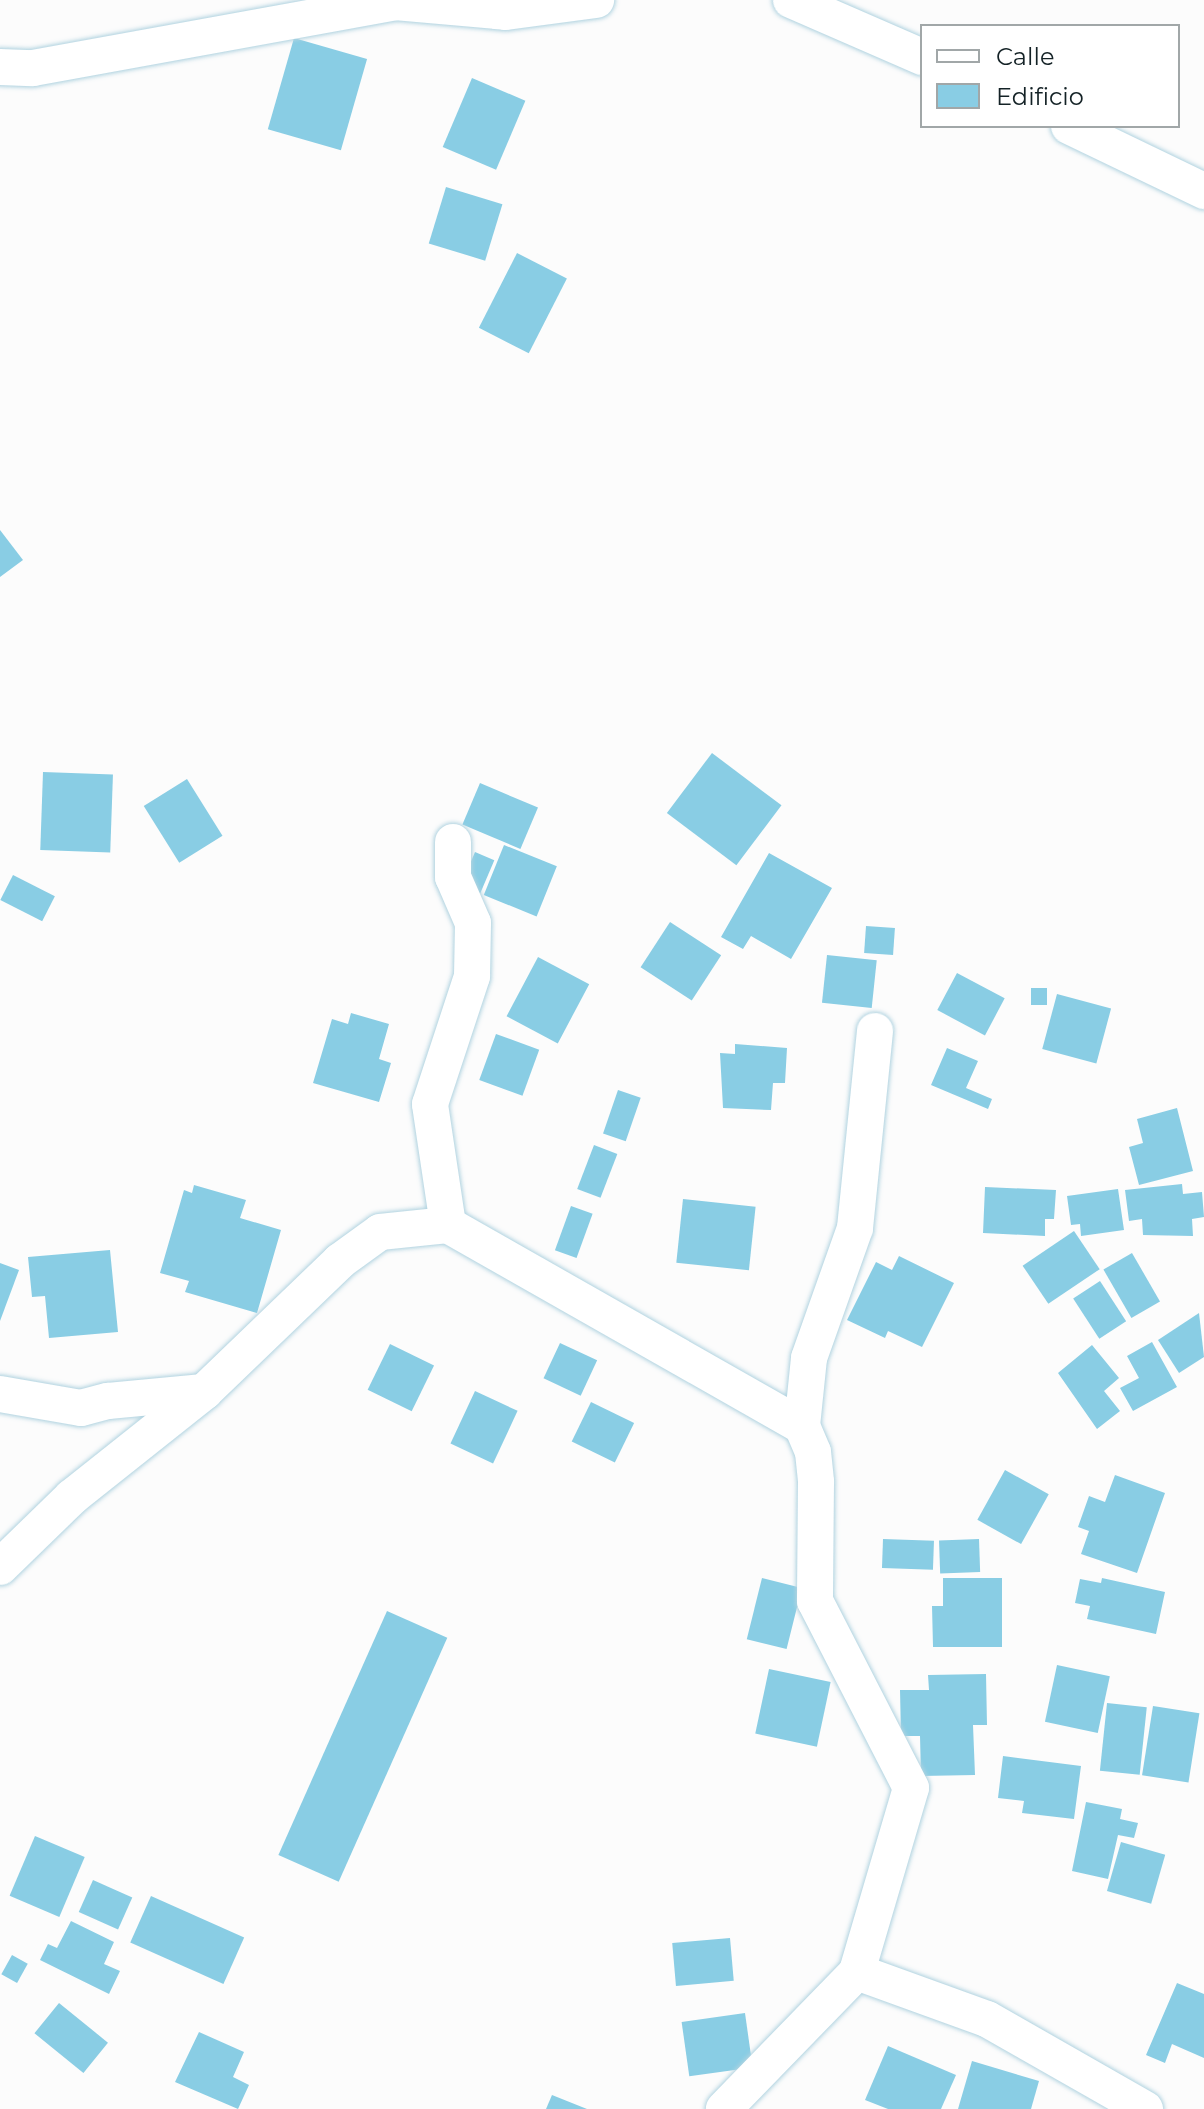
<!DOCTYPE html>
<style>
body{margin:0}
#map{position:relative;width:1204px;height:2109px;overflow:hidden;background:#fcfcfc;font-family:Montserrat,sans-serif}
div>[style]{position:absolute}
.building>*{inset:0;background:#89cde4;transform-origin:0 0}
.roads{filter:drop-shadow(0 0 2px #b1d3e0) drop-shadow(0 0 2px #b1d3e0)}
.minor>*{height:36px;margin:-18px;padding:0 18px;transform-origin:18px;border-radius:18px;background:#fff}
span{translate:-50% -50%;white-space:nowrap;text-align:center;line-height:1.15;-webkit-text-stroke:7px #fff;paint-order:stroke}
.legend{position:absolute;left:920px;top:24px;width:260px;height:104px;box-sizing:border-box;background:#fff;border:2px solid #a1a7a8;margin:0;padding:10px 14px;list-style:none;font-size:24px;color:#142226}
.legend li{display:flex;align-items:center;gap:16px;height:40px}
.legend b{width:40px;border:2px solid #a1a7a8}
</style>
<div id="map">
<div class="building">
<div style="left:294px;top:38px;width:76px;height:95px;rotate:16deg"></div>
<div style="left:472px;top:78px;width:58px;height:75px;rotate:23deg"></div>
<div style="left:446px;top:187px;width:59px;height:59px;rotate:17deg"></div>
<div style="left:517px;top:253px;width:56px;height:84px;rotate:27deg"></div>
<div style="clip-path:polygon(0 530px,23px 560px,0 577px)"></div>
<div style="left:712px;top:753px;width:87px;height:75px;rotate:37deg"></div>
<div style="left:43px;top:772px;width:70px;height:78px;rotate:2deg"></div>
<div style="left:187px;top:779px;width:67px;height:51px;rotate:58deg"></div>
<div style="left:480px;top:783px;width:63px;height:45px;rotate:23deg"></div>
<div style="left:504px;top:845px;width:57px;height:54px;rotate:22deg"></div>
<div style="left:475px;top:852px;width:21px;height:36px;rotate:23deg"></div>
<div style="clip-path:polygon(769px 853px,832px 888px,791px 959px,751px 936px,743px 949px,721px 937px)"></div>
<div style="left:13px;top:875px;width:47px;height:28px;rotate:27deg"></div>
<div style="left:670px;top:922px;width:61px;height:54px;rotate:33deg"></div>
<div style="left:866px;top:926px;width:29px;height:27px;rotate:4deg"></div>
<div style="left:827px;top:955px;width:50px;height:48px;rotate:6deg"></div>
<div style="left:538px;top:957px;width:58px;height:67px;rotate:28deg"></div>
<div style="left:957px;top:973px;width:54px;height:42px;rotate:28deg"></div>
<div style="left:1031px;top:988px;width:16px;height:17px"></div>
<div style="left:1057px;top:994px;width:56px;height:57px;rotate:15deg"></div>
<div style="clip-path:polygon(351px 1013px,389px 1024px,379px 1059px,391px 1063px,379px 1102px,313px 1083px,332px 1019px,348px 1024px)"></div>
<div style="left:496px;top:1034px;width:46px;height:49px;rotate:20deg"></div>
<div style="clip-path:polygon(735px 1044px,787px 1048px,785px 1083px,773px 1083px,771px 1110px,723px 1108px,720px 1053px,735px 1054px)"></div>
<div style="clip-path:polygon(947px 1048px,978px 1061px,966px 1088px,992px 1099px,988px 1109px,931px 1085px)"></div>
<div style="left:618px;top:1090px;width:24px;height:46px;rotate:19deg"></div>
<div style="clip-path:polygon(1177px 1108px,1193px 1171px,1139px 1185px,1129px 1147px,1143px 1143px,1137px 1119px)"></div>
<div style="left:594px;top:1145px;width:25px;height:47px;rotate:21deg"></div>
<div style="clip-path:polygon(1182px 1184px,1183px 1194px,1202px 1192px,1204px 1217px,1192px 1219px,1193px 1236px,1143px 1235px,1142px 1219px,1129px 1221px,1125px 1190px)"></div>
<div style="clip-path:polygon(194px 1185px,246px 1200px,240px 1218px,281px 1230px,257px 1313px,185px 1292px,189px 1281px,160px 1273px,184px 1190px,192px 1193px)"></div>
<div style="clip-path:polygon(985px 1187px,1056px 1190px,1054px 1219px,1045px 1219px,1045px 1236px,983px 1233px)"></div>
<div style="clip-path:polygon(1118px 1189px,1124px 1230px,1081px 1236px,1080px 1224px,1071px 1225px,1067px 1196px)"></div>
<div style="left:683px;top:1199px;width:73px;height:64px;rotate:6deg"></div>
<div style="left:571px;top:1206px;width:23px;height:47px;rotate:20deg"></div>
<div style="left:1074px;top:1231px;width:46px;height:62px;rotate:56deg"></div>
<div style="clip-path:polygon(110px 1250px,118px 1332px,49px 1338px,45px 1296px,32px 1297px,28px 1257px)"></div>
<div style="left:1132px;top:1253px;width:56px;height:33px;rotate:60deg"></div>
<div style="clip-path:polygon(899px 1256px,954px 1283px,922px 1347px,888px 1331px,885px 1338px,847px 1320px,876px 1262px,892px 1270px)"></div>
<div style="clip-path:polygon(0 1263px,19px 1270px,0 1321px)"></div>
<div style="left:1100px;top:1281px;width:48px;height:32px;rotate:57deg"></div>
<div style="clip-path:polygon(1199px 1313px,1204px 1357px,1179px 1373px,1158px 1340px)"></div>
<div style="clip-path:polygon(1152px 1342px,1177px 1387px,1133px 1411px,1120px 1388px,1139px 1378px,1127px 1356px)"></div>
<div style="left:560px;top:1343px;width:41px;height:39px;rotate:25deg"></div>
<div style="left:390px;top:1344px;width:49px;height:51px;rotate:26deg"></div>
<div style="clip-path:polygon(1092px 1345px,1119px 1378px,1104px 1391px,1120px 1411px,1097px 1429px,1058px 1373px)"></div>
<div style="left:475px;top:1391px;width:47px;height:58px;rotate:25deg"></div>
<div style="left:591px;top:1402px;width:48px;height:44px;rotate:26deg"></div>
<div style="left:1005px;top:1470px;width:50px;height:57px;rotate:29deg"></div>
<div style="clip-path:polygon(1115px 1475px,1165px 1493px,1137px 1573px,1081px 1554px,1089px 1531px,1078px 1527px,1089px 1496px,1105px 1502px)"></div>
<div style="left:883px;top:1539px;width:51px;height:29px;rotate:2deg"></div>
<div style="left:979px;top:1539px;width:33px;height:40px;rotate:88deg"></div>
<div style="left:762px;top:1578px;width:41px;height:63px;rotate:14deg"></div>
<div style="clip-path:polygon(943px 1578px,1002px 1578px,1002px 1647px,933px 1647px,932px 1606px,943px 1606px)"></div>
<div style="clip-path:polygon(1102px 1578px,1165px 1592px,1156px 1634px,1087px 1619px,1090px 1606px,1075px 1603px,1080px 1579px,1101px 1583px)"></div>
<div style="left:387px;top:1611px;width:66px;height:267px;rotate:24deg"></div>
<div style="left:1057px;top:1665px;width:54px;height:58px;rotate:12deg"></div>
<div style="left:769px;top:1669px;width:63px;height:66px;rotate:12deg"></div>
<div style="clip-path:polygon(986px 1674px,987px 1725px,973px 1725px,975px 1775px,921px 1776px,920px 1736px,901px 1736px,900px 1690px,929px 1690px,928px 1675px)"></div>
<div style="left:1107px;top:1703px;width:40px;height:68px;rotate:6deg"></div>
<div style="left:1153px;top:1706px;width:47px;height:70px;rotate:9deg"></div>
<div style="clip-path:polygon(1003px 1756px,1081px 1766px,1074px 1819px,1022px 1813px,1024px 1801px,998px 1798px)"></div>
<div style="clip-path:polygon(1086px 1802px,1122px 1809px,1120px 1819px,1138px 1823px,1134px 1838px,1118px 1835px,1108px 1879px,1072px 1871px)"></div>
<div style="left:35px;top:1836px;width:54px;height:65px;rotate:23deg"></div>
<div style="left:1121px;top:1842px;width:46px;height:51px;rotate:16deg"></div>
<div style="left:93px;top:1880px;width:43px;height:35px;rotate:24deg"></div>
<div style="left:151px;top:1896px;width:102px;height:51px;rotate:24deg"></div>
<div style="clip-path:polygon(71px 1921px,114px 1942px,104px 1964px,120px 1971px,109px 1994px,40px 1960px,48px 1944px,57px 1948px)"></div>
<div style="left:730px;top:1938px;width:43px;height:58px;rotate:85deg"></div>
<div style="left:12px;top:1955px;width:18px;height:22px;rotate:29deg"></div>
<div style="clip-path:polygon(1177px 1983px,1204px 1994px,1204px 2058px,1172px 2044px,1165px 2063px,1146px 2055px)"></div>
<div style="left:59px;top:2003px;width:63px;height:39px;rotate:39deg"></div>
<div style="left:745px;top:2013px;width:55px;height:64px;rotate:82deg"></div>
<div style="clip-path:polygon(199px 2032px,244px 2052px,233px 2077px,249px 2085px,238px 2109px,175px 2082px)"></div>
<div style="clip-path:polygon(888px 2046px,956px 2075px,941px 2109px,888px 2109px,865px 2100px)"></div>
<div style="clip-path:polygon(972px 2061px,1039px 2081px,1031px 2109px,958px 2109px)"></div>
<div style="clip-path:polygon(552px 2095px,587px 2109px,546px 2109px)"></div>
</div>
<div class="roads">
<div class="minor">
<div style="left:791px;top:0;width:143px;rotate:23.5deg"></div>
<div style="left:0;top:67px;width:33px;rotate:2deg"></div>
<div style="left:33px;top:68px;width:368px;rotate:-10.3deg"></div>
<div style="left:395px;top:2px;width:111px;rotate:5.1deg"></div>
<div style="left:506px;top:12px;width:91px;rotate:-7.6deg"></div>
<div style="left:1069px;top:126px;width:150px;rotate:25.7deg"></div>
<div style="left:448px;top:1225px;width:122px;rotate:-98.5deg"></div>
<div style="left:430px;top:1104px;width:135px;rotate:-71.8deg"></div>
<div style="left:472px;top:976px;width:53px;rotate:-88.9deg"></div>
<div style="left:473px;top:923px;width:50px;rotate:-113.5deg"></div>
<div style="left:453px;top:877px;width:35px;rotate:-90deg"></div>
<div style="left:0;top:1394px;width:82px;rotate:9.8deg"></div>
<div style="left:81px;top:1408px;width:28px;rotate:-15deg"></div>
<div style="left:108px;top:1401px;width:96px;rotate:-5.4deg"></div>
<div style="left:204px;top:1392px;width:189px;rotate:-43.9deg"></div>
<div style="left:340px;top:1261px;width:49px;rotate:-35.9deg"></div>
<div style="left:380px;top:1232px;width:68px;rotate:-5.9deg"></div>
<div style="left:448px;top:1225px;width:407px;rotate:29.6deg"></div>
<div style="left:802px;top:1426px;width:28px;rotate:67deg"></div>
<div style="left:813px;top:1452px;width:30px;rotate:84deg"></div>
<div style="left:816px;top:1482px;width:119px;rotate:90.5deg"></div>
<div style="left:815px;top:1601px;width:210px;rotate:62.8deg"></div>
<div style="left:911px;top:1788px;width:192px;rotate:106.4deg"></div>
<div style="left:857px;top:1972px;width:191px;rotate:134.2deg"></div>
<div style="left:802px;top:1426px;width:68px;rotate:-84.1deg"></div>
<div style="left:809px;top:1358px;width:138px;rotate:-70.5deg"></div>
<div style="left:855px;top:1228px;width:198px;rotate:-84.2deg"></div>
<div style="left:0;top:1567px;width:100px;rotate:-44.2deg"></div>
<div style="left:72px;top:1497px;width:169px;rotate:-38.5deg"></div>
<div style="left:857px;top:1972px;width:138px;rotate:19.9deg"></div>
<div style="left:987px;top:2019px;width:182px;rotate:29.7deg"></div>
</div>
</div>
<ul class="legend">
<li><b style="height:10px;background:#fff"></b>Calle</li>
<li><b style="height:22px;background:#89cde4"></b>Edificio</li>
</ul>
</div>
